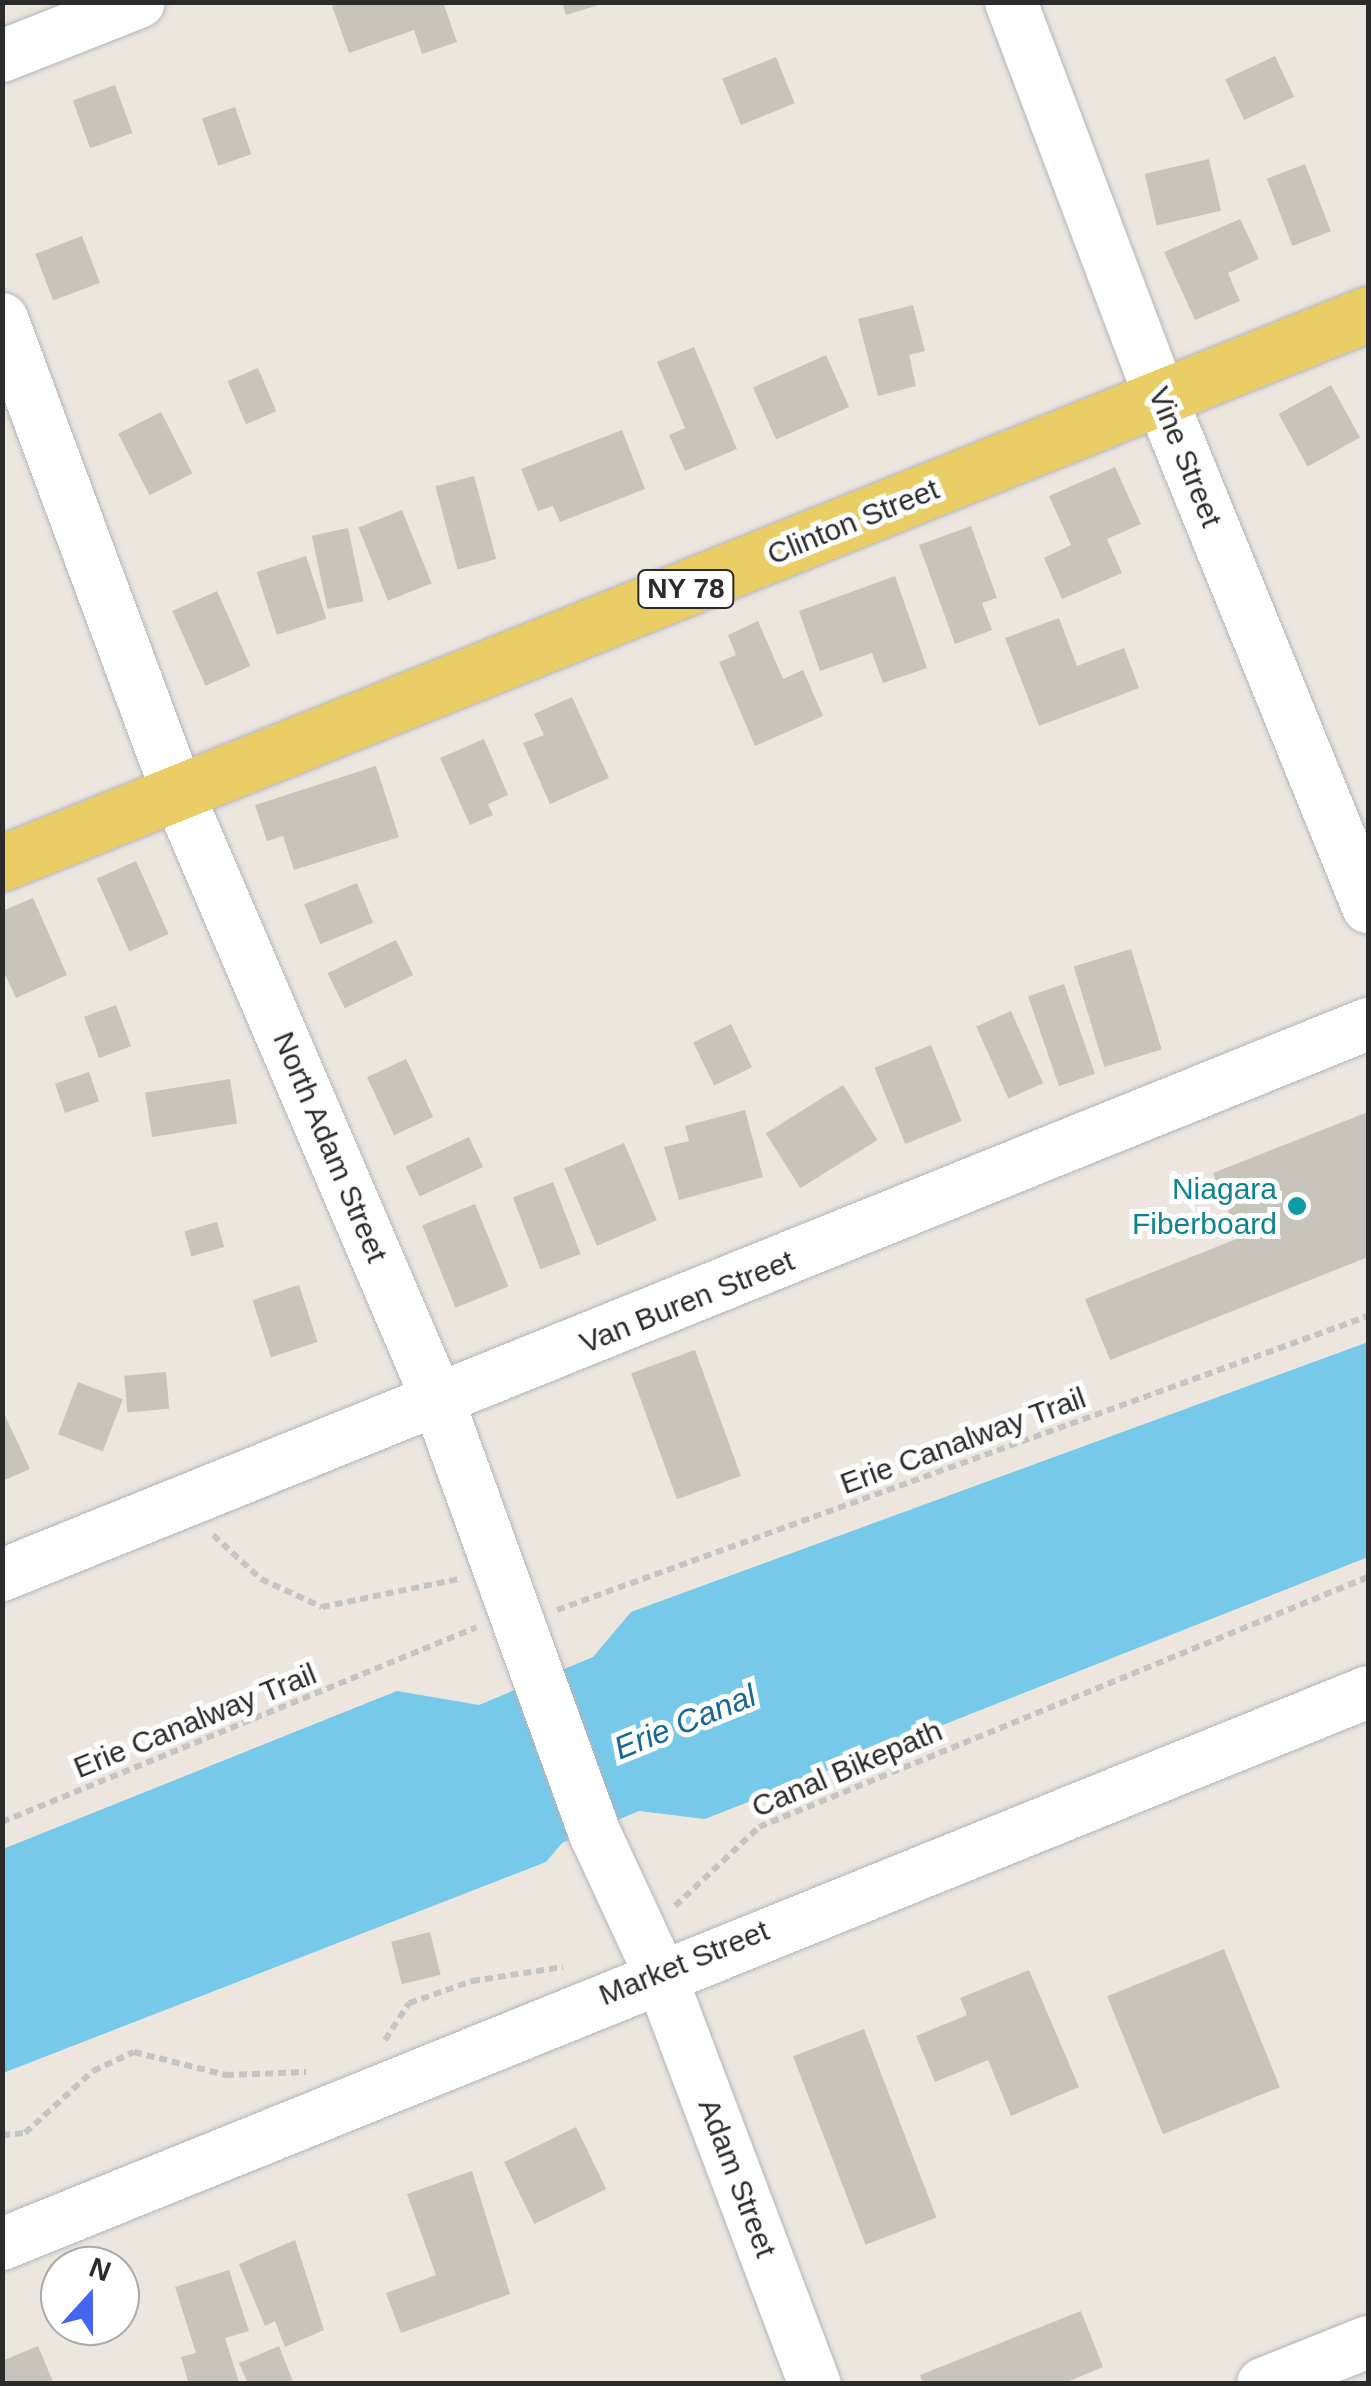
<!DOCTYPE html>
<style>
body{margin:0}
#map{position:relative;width:1371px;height:2386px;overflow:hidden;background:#ece6de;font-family:Arial,sans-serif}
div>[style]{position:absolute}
.water>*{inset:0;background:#76c9e9}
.building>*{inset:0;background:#c8c4bc;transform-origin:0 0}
.path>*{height:6px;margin-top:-3px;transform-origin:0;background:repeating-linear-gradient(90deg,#c4c4c4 0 8px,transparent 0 13px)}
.roads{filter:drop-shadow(0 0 2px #b1b4be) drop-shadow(0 0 2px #b1b4be)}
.minor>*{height:52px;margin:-26px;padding:0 26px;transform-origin:26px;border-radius:26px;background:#fff}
.major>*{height:55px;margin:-27.5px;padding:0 27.5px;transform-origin:27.5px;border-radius:27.5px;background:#eacd65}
.dots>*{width:28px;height:28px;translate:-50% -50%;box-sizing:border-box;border:5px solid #fff;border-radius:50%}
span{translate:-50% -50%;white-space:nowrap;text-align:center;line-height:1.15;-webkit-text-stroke:10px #fff;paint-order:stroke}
.shield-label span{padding:2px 8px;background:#fff;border:2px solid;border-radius:8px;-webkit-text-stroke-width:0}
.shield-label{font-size:28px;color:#2b2b2b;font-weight:700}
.street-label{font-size:30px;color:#2b2b2b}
.culture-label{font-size:30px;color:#0d838f}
.right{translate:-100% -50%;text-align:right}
.water-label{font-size:32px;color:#146897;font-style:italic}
.frame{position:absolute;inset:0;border:5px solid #2b2b2b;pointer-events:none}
.north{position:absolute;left:40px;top:2246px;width:100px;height:100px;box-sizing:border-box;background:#fff;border:2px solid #aaa;border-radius:50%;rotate:21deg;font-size:28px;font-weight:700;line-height:40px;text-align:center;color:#2b2b2b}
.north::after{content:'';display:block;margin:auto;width:35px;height:45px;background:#4664f2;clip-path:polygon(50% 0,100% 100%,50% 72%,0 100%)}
</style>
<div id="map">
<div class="water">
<div style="clip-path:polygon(1368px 1342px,1368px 1557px,705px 1819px,639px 1811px,562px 1843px,546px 1862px,3px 2073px,3px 1849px,397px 1691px,479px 1705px,593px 1657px,631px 1612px)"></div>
</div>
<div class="building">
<div style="clip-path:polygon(344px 2px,443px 2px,457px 42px,422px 54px,414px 30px,349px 53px,332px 6px)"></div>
<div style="clip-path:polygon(562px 2px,605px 2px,605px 3px,566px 15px)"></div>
<div style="left:1275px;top:56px;width:45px;height:55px;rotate:65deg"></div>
<div style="left:776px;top:57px;width:50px;height:58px;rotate:68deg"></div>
<div style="left:115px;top:85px;width:51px;height:45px;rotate:70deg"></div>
<div style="left:235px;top:107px;width:50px;height:35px;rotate:71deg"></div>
<div style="left:1209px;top:159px;width:53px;height:66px;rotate:77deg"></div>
<div style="left:1305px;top:164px;width:72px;height:41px;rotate:69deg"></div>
<div style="clip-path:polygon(1240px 219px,1259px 259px,1228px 273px,1240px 301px,1195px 320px,1164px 252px)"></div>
<div style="left:82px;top:236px;width:50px;height:50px;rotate:69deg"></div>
<div style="clip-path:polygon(913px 305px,925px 351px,909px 355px,916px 386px,878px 396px,858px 319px)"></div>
<div style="clip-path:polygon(694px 347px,737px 449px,685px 471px,669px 435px,685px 428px,657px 362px)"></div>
<div style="left:826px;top:355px;width:57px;height:80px;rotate:66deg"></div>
<div style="left:258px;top:368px;width:47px;height:33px;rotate:67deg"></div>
<div style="left:1331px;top:385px;width:60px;height:60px;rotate:61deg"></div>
<div style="left:161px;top:412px;width:69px;height:48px;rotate:63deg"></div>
<div style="clip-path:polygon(622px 430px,645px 489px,560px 522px,553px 506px,538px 511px,521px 469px)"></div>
<div style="clip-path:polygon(1115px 467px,1141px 524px,1107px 539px,1122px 573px,1062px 599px,1044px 558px,1071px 545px,1049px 496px)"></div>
<div style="left:474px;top:476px;width:86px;height:40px;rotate:75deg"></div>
<div style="left:402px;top:510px;width:79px;height:47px;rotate:68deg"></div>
<div style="clip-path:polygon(971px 526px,997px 598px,982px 603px,992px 630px,955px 644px,919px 545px)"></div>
<div style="left:348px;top:528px;width:75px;height:37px;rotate:78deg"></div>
<div style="left:306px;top:556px;width:66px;height:52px;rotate:72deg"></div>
<div style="clip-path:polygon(895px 576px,927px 668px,883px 683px,872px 653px,820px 671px,799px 611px)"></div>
<div style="left:217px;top:591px;width:82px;height:49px;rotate:66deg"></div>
<div style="clip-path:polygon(1059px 618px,1077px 666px,1124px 648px,1139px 688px,1039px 726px,1005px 638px)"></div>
<div style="clip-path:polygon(758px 621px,783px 679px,803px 670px,823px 716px,755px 746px,719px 662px,736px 655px,728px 635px)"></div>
<div style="clip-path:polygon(572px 697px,609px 778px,550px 804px,523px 743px,544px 735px,534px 714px)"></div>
<div style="clip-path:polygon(484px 739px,508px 795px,488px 804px,493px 815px,470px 825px,440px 758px)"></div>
<div style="clip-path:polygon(376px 766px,399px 837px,294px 870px,283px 836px,267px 841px,255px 805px)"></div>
<div style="left:136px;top:861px;width:80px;height:43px;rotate:66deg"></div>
<div style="left:357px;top:883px;width:43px;height:57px;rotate:68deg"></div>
<div style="clip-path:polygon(33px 898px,67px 975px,16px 998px,2px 968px,2px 911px)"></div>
<div style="left:396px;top:940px;width:39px;height:76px;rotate:64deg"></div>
<div style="left:1131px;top:949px;width:105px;height:60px;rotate:73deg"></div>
<div style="left:1064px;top:984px;width:95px;height:38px;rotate:71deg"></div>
<div style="left:116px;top:1005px;width:44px;height:34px;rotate:70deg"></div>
<div style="left:1011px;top:1011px;width:79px;height:38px;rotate:66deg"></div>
<div style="left:731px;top:1024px;width:48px;height:42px;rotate:64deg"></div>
<div style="left:931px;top:1045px;width:82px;height:61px;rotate:68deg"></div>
<div style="left:406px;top:1059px;width:64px;height:43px;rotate:65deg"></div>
<div style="left:89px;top:1072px;width:31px;height:36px;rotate:71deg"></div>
<div style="left:230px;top:1079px;width:45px;height:86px;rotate:81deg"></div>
<div style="left:843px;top:1085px;width:65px;height:91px;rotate:58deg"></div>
<div style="clip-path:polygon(745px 1110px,763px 1177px,679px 1200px,664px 1147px,689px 1141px,685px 1126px)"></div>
<div style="clip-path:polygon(1368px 1112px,1368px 1257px,1110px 1360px,1085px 1299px,1239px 1238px,1213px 1173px)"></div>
<div style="left:469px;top:1137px;width:33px;height:70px;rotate:65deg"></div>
<div style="left:624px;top:1143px;width:84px;height:65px;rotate:67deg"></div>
<div style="left:553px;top:1182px;width:77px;height:43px;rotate:69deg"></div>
<div style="left:475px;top:1204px;width:89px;height:57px;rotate:68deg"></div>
<div style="left:217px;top:1222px;width:26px;height:34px;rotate:74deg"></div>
<div style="left:299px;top:1285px;width:60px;height:49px;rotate:72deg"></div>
<div style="left:695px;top:1350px;width:134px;height:68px;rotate:70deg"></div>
<div style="left:166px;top:1372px;width:37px;height:42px;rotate:85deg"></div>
<div style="left:78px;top:1382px;width:48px;height:56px;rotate:21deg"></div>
<div style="clip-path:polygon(2px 1409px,30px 1469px,2px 1481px)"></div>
<div style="left:430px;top:1932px;width:44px;height:40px;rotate:76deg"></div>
<div style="left:1224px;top:1949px;width:149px;height:126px;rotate:68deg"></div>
<div style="clip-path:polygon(1029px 1970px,1079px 2087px,1011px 2116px,988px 2060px,935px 2082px,916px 2036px,967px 2015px,960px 1998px)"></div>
<div style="left:864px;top:2029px;width:202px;height:76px;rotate:69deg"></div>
<div style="left:576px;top:2127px;width:69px;height:80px;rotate:64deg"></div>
<div style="clip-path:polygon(472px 2171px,510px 2294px,401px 2333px,386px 2293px,436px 2275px,407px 2194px)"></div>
<div style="clip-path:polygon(295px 2240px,324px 2330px,285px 2347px,275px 2321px,265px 2326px,239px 2264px)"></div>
<div style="clip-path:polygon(229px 2270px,249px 2331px,225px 2338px,239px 2382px,189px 2384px,181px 2357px,196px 2353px,175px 2287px)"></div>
<div style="clip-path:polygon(1081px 2311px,1103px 2367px,1062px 2384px,923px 2384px,920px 2375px)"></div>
<div style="clip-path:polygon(38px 2346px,54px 2384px,2px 2384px,2px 2361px)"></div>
<div style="clip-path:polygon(279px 2346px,294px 2384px,248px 2384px,239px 2363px)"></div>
</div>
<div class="path">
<div style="left:213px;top:1535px;width:65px;rotate:42.5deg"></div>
<div style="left:261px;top:1579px;width:67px;rotate:24.7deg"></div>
<div style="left:322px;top:1607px;width:140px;rotate:-11.6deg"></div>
<div style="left:557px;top:1610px;width:863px;rotate:-19.93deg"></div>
<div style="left:2px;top:1822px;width:513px;rotate:-22.32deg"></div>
<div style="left:675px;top:1906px;width:115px;rotate:-43.2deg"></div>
<div style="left:759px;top:1827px;width:658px;rotate:-22.32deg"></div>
<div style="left:385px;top:2040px;width:44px;rotate:-57deg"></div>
<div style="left:409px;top:2003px;width:67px;rotate:-19.2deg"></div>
<div style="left:472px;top:1981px;width:92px;rotate:-8.7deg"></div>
<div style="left:2px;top:2135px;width:23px;rotate:-5deg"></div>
<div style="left:25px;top:2133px;width:92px;rotate:-42.4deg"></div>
<div style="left:93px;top:2071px;width:45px;rotate:-24.9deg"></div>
<div style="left:134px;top:2052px;width:95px;rotate:14deg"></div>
<div style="left:226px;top:2075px;width:80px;rotate:-2.1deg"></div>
</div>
<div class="roads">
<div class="minor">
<div style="left:1011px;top:2px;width:421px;rotate:69.3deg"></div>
<div style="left:1160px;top:396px;width:552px;rotate:67.85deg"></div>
<div style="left:2px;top:56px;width:147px;rotate:-21.5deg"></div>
<div style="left:2px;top:319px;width:509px;rotate:69.64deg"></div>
<div style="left:179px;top:796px;width:660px;rotate:66.81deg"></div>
<div style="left:439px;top:1403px;width:461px;rotate:70.1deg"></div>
<div style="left:596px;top:1836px;width:150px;rotate:65.1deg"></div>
<div style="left:659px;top:1972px;width:441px;rotate:69.3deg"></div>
<div style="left:2px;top:1575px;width:1473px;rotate:-21.97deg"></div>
<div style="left:2px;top:2244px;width:1473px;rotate:-22deg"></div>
<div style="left:1263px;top:2384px;width:113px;rotate:-21.8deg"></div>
</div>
<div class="major">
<div style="left:2px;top:863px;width:1472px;rotate:-21.9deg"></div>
</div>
</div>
<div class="dots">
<div style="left:1297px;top:1206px;background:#0f9aa8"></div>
</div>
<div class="shield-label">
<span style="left:686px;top:589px">NY 78</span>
</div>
<div class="street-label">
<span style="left:1185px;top:457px;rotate:68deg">Vine Street</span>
<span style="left:853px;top:522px;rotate:-22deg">Clinton Street</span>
<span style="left:330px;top:1147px;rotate:67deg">North Adam Street</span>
<span style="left:687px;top:1302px;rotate:-22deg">Van Buren Street</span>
<span style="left:963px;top:1441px;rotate:-20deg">Erie Canalway Trail</span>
<span style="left:195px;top:1721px;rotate:-22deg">Erie Canalway Trail</span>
<span style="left:847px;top:1769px;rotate:-23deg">Canal Bikepath</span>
<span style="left:684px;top:1963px;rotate:-22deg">Market Street</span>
<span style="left:737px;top:2178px;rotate:69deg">Adam Street</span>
</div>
<div class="culture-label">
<span class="right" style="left:1277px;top:1206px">Niagara<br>Fiberboard</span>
</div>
<div class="water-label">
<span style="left:685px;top:1722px;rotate:-22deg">Erie Canal</span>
</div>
<div class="frame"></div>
<div class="north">N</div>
</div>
